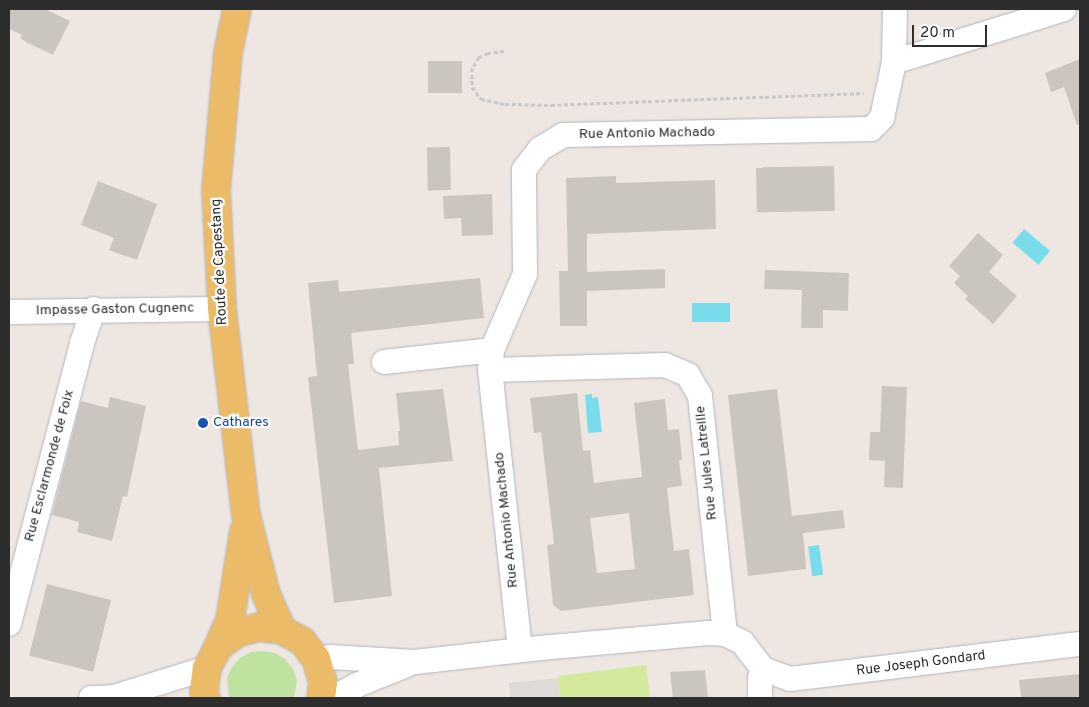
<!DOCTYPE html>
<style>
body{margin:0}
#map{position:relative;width:1089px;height:707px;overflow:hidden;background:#eee7e1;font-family:Overpass,sans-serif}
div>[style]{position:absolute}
.green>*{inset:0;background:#bfe2a0}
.pitch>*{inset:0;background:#d3e99c}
.plaza>*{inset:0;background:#dedad8}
.water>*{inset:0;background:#79dceb;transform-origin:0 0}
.building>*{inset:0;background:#cac5bf;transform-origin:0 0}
.path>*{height:3px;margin-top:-1.5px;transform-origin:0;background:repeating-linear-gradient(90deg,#c8c8c8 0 4px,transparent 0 6.5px)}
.roads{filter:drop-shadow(0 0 1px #b1b5bd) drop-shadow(0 0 1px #b1b5bd)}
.minor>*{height:24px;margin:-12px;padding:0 12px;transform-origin:12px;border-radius:12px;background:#fff}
.major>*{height:28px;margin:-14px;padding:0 14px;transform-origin:14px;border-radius:14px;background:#ecbb68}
.dots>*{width:14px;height:14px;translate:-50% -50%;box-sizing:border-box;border:2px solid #fff;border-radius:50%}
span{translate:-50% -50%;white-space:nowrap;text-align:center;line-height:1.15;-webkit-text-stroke:4.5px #fff;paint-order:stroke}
.street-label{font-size:14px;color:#2d2d2d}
.transit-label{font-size:14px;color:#164399}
.left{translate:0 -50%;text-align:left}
.frame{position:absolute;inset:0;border:10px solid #2d2d2d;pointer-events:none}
.scale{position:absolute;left:912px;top:25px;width:75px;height:22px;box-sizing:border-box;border:2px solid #2d2d2d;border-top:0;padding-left:6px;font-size:15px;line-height:18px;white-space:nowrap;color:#2d2d2d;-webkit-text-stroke:4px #fff;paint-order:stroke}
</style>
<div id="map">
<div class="green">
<div style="clip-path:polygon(263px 651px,275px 653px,285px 659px,293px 669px,297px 680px,294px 698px,229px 698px,227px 678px,232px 667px,240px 658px,251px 652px)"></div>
</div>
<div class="pitch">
<div style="clip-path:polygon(646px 665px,650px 698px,560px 698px,558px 676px)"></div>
</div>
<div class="plaza">
<div style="clip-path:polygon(558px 678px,560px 698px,511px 698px,509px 683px)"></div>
</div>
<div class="water">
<div style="left:1024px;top:229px;width:34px;height:18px;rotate:40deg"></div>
<div style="left:692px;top:303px;width:38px;height:19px"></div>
<div style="clip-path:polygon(592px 394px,592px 398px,598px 397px,602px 432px,588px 433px,585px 395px)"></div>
<div style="left:819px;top:545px;width:30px;height:11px;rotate:82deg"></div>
</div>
<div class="building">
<div style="clip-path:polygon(9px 9px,45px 9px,70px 21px,53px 55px,28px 43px,20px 38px,22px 35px,9px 29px)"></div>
<div style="clip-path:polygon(1080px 59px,1080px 124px,1077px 125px,1064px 87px,1051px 92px,1045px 73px)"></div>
<div style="left:462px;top:61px;width:32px;height:34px;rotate:90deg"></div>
<div style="left:450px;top:147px;width:43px;height:23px;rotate:89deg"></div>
<div style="left:834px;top:166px;width:45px;height:78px;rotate:89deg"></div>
<div style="clip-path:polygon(616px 176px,616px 183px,715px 180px,716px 229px,587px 234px,587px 272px,665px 269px,665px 288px,587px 291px,587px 326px,560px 326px,559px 271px,568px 271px,566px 178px)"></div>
<div style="clip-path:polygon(98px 181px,157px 204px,137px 260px,109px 250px,114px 238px,81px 225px)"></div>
<div style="clip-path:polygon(492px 194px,493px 235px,462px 236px,461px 218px,444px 219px,443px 196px)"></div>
<div style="clip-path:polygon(978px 233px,1003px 255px,989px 272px,1017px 296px,993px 324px,965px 299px,968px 296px,954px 283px,960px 276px,949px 266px)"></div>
<div style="clip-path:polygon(765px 270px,849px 273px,848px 311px,823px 310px,823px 328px,801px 328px,802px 290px,764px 289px)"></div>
<div style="clip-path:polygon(480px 278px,484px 318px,351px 333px,354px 364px,348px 364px,358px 450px,399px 445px,398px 431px,400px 431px,396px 393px,443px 389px,453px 461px,379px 468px,392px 596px,334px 603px,308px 377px,317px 376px,308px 283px,338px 280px,339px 292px)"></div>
<div style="clip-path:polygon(882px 386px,907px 387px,903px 488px,884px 487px,885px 461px,869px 460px,870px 432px,880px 432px)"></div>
<div style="clip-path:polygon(777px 389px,792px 516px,843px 510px,845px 528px,803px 533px,806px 569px,748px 576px,728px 395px)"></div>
<div style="clip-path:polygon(evenodd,577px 393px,583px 451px,590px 450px,594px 483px,642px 477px,634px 403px,665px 399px,668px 430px,679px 429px,682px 460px,679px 460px,682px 486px,667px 488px,674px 551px,689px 549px,694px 595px,561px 611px,553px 605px,547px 545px,554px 544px,541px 432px,534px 433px,530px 398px,577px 393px,629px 513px,635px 569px,597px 573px,590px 518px,629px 513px)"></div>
<div style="clip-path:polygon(110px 397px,146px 406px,127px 497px,123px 496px,112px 541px,77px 532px,79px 522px,52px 515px,81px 401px,108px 408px)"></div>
<div style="left:47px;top:584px;width:66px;height:74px;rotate:14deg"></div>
<div style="clip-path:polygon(705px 670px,708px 698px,673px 698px,670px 672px)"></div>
<div style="clip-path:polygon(1080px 674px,1080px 698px,1021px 698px,1019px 680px)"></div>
</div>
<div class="path">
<div style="left:504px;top:51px;width:16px;rotate:173deg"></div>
<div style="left:488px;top:53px;width:10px;rotate:156deg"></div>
<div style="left:479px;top:57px;width:13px;rotate:122deg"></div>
<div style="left:472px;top:68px;width:19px;rotate:90deg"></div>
<div style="left:472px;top:87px;width:15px;rotate:53deg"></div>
<div style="left:481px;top:99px;width:25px;rotate:12deg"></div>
<div style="left:505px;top:104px;width:46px;rotate:1.2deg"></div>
<div style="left:551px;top:105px;width:313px;rotate:-2.2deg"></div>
</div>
<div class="roads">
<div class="minor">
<div style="left:894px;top:62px;width:178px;rotate:-17.3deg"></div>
<div style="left:9px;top:312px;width:213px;rotate:-0.8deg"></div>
<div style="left:384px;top:362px;width:109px;rotate:-6.3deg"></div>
<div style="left:490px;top:370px;width:175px;rotate:-1.6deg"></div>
<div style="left:665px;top:365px;width:25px;rotate:23deg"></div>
<div style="left:688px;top:375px;width:24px;rotate:60deg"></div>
<div style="left:700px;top:396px;width:239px;rotate:84deg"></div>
<div style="left:9px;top:624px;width:290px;rotate:-75.4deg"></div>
<div style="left:82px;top:343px;width:36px;rotate:-71deg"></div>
<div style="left:520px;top:650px;width:282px;rotate:-96.1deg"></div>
<div style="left:490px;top:370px;width:20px;rotate:-84deg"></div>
<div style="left:492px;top:350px;width:83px;rotate:-66.5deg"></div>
<div style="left:525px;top:274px;width:104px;rotate:-90.6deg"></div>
<div style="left:524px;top:170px;width:26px;rotate:-53deg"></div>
<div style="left:540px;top:149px;width:27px;rotate:-31deg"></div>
<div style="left:563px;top:135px;width:308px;rotate:-1.1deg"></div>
<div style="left:871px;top:129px;width:16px;rotate:-45deg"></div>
<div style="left:882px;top:118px;width:57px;rotate:-77.9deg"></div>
<div style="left:894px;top:62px;width:53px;rotate:-88.9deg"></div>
<div style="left:316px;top:659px;width:14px;rotate:-8deg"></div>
<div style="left:330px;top:657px;width:85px;rotate:3.4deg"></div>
<div style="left:415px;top:662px;width:126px;rotate:-6.4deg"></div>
<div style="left:540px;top:648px;width:169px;rotate:-5.1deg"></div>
<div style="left:708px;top:633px;width:17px;rotate:3deg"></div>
<div style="left:725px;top:634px;width:19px;rotate:25deg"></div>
<div style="left:742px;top:642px;width:34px;rotate:52deg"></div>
<div style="left:763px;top:669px;width:9px;rotate:108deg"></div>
<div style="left:760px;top:678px;width:20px;rotate:90deg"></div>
<div style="left:763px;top:669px;width:29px;rotate:20deg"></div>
<div style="left:790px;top:679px;width:292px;rotate:-6.9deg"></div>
<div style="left:91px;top:698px;width:23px;rotate:-2deg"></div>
<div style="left:114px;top:697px;width:97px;rotate:-17.3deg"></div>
<div style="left:332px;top:698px;width:28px;rotate:-27deg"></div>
<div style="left:357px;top:685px;width:54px;rotate:-21.8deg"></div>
</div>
<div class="major">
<div style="left:237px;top:9px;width:45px;rotate:101.6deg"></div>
<div style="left:228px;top:53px;width:137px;rotate:95deg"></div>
<div style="left:216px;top:189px;width:120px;rotate:87.1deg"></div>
<div style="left:222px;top:309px;width:207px;rotate:83.4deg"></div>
<div style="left:246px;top:515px;width:81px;rotate:75.8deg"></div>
<div style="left:266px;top:594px;width:39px;rotate:66deg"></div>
<div style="left:218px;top:647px;width:30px;rotate:-66deg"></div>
<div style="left:230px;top:620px;width:90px;rotate:-81.1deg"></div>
<div style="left:206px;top:698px;width:7px;rotate:-106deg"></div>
<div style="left:204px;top:691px;width:23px;rotate:-83deg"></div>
<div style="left:207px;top:668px;width:24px;rotate:-62deg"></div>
<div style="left:218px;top:647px;width:24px;rotate:-36deg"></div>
<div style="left:237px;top:633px;width:23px;rotate:-15deg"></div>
<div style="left:259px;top:627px;width:23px;rotate:7deg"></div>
<div style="left:282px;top:630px;width:23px;rotate:29deg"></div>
<div style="left:302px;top:641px;width:23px;rotate:52deg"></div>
<div style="left:316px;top:659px;width:24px;rotate:73deg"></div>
<div style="left:323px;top:682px;width:16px;rotate:97deg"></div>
</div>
</div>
<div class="dots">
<div style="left:203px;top:423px;background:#1a4fb4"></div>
</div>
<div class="street-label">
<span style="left:647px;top:134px;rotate:-1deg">Rue Antonio Machado</span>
<span style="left:220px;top:262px;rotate:-93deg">Route de Capestang</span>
<span style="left:115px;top:310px;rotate:-1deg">Impasse Gaston Cugnenc</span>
<span style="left:707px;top:463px;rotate:-96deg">Rue Jules Latreille</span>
<span style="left:50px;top:466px;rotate:-75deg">Rue Esclarmonde de Foix</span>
<span style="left:507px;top:520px;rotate:-96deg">Rue Antonio Machado</span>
<span style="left:921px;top:664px;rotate:-7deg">Rue Joseph Gondard</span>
</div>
<div class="transit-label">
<span class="left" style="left:213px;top:423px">Cathares</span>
</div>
<div class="frame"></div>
<div class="scale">20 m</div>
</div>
